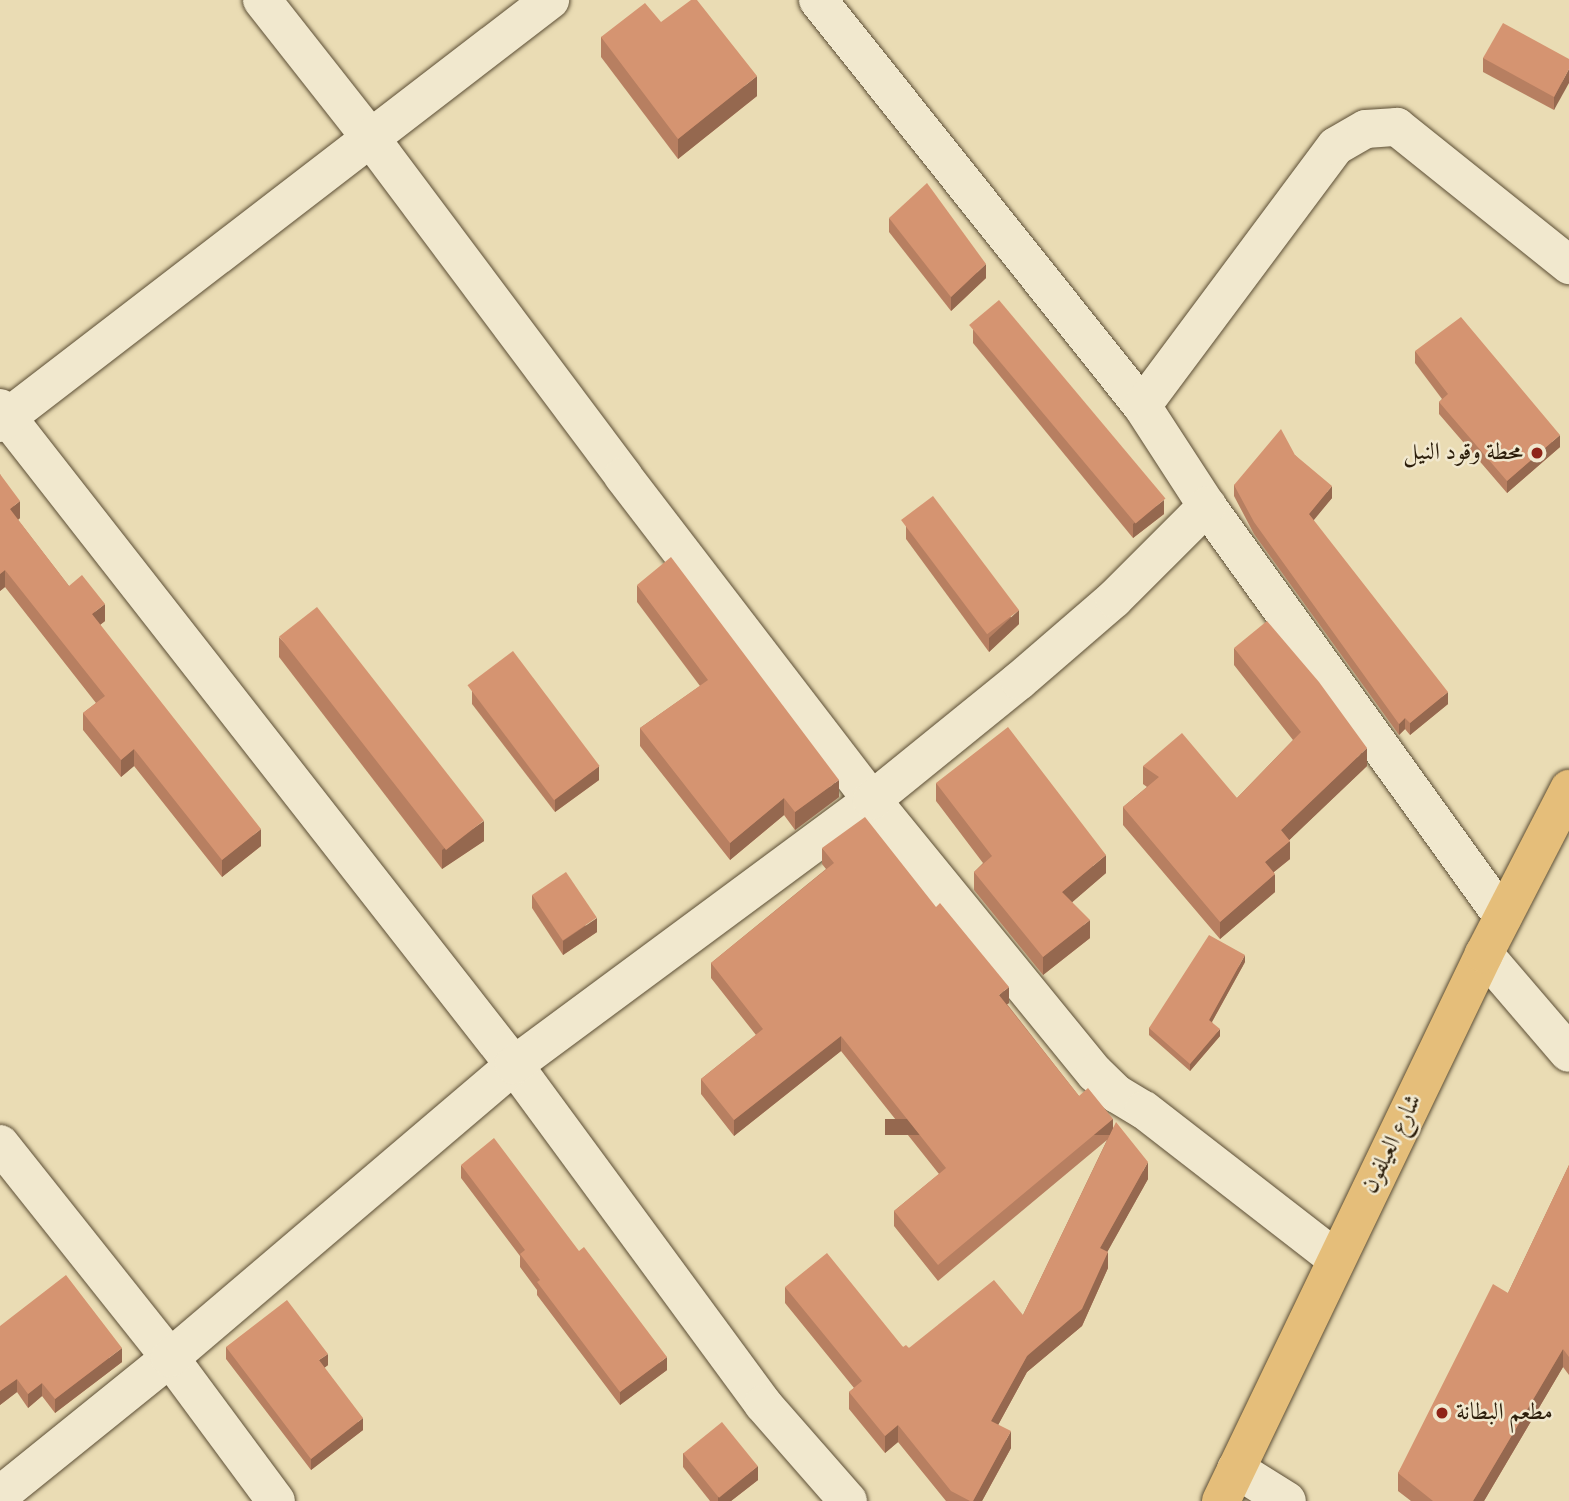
<!DOCTYPE html>
<meta charset="utf-8">
<style>
body{margin:0}
#map{position:relative;width:1569px;height:1501px;overflow:hidden;background:#eadcb4;font-family:"IM FELL English",Amiri,serif}
div>[style]{position:absolute}
.roads{filter:drop-shadow(0 0 2px #5c4e35) drop-shadow(0 0 2px #5c4e35)}
.minor>*{height:38px;margin:-19px;padding:0 19px;transform-origin:19px;border-radius:19px;background:#f1e8ce}
.trunk>*{height:38px;margin:-19px;padding:0 19px;transform-origin:19px;border-radius:19px;background:#e5be7a}
.wall>*{inset:0;background:#b77f61}
.shaded-wall>*{inset:0;background:#95684f;transform-origin:0 0}
.building>*{inset:0;background:#d59471;transform-origin:0 0}
.dots>*{width:19px;height:19px;translate:-50% -50%;box-sizing:border-box;border:4px solid #f1e8ce;border-radius:50%}
span{translate:-50% -50%;white-space:nowrap;text-align:center;line-height:1.15;-webkit-text-stroke:5px #f1e8ce;paint-order:stroke}
.poi-label{font-size:24px;color:#2c1e0b}
.right{translate:-100% -50%;text-align:right}
.left{translate:0 -50%;text-align:left}
.street-label{font-size:24px;color:#2c1e0b}
</style>
<div id="map">
<div class="roads">
<div class="minor">
<div style="left:262px;top:0;width:178px;rotate:51.8deg"></div>
<div style="left:372px;top:140px;width:419px;rotate:53.2deg"></div>
<div style="left:623px;top:476px;width:409px;rotate:52.5deg"></div>
<div style="left:872px;top:800px;width:353px;rotate:50.8deg"></div>
<div style="left:1095px;top:1073px;width:30px;rotate:44deg"></div>
<div style="left:1117px;top:1094px;width:31px;rotate:31deg"></div>
<div style="left:1144px;top:1110px;width:243px;rotate:37.8deg"></div>
<div style="left:818px;top:0;width:519px;rotate:51.41deg"></div>
<div style="left:1142px;top:406px;width:119px;rotate:57deg"></div>
<div style="left:1207px;top:506px;width:506px;rotate:54.24deg"></div>
<div style="left:1142px;top:406px;width:324px;rotate:-53.3deg"></div>
<div style="left:1336px;top:146px;width:34px;rotate:-30deg"></div>
<div style="left:1366px;top:129px;width:31px;rotate:-4deg"></div>
<div style="left:1397px;top:127px;width:221px;rotate:38.7deg"></div>
<div style="left:0;top:408px;width:834px;rotate:51.96deg"></div>
<div style="left:514px;top:1065px;width:421px;rotate:53.7deg"></div>
<div style="left:763px;top:1404px;width:129px;rotate:48.8deg"></div>
<div style="left:0;top:423px;width:694px;rotate:-37.56deg"></div>
<div style="left:1484px;top:954px;width:130px;rotate:49.4deg"></div>
<div style="left:0;top:1144px;width:273px;rotate:51.5deg"></div>
<div style="left:170px;top:1358px;width:178px;rotate:53.5deg"></div>
<div style="left:1236px;top:1469px;width:60px;rotate:32.1deg"></div>
<div style="left:0;top:1495px;width:218px;rotate:-38.9deg"></div>
<div style="left:170px;top:1358px;width:452px;rotate:-40.4deg"></div>
<div style="left:514px;top:1065px;width:445px;rotate:-36.5deg"></div>
<div style="left:872px;top:800px;width:189px;rotate:-39deg"></div>
<div style="left:1019px;top:681px;width:125px;rotate:-40.8deg"></div>
<div style="left:1114px;top:599px;width:132px;rotate:-45deg"></div>
</div>
<div class="trunk">
<div style="left:1221px;top:1501px;width:607px;rotate:-64.32deg"></div>
<div style="left:1484px;top:954px;width:186px;rotate:-62.7deg"></div>
</div>
</div>
<div class="wall">
<div style="clip-path:polygon(661px 22px,757px 96px,678px 159px,601px 57px,601px 37px)"></div>
<div style="clip-path:polygon(1483px 58px,1569px 59px,1554px 110px,1483px 72px)"></div>
<div style="clip-path:polygon(889px 218px,986px 278px,951px 311px,889px 232px)"></div>
<div style="clip-path:polygon(973px 329px,1164px 514px,1133px 538px,973px 343px)"></div>
<div style="clip-path:polygon(1415px 351px,1560px 447px,1507px 493px,1439px 414px,1439px 402px,1442px 399px,1415px 363px)"></div>
<div style="clip-path:polygon(1295px 455px,1332px 498px,1313px 520px,1448px 704px,1410px 735px,1405px 729px,1399px 735px,1254px 534px,1234px 496px,1234px 485px)"></div>
<div style="clip-path:polygon(0 474px,20px 518px,18px 520px,69px 586px,105px 621px,100px 625px,261px 846px,222px 877px,134px 766px,121px 777px,83px 730px,83px 713px,96px 703px,5px 587px,0 591px)"></div>
<div style="clip-path:polygon(906px 525px,1019px 624px,989px 652px,906px 539px)"></div>
<div style="clip-path:polygon(637px 585px,839px 797px,795px 830px,784px 815px,730px 860px,640px 746px,640px 728px,700px 686px,637px 602px)"></div>
<div style="clip-path:polygon(279px 637px,484px 841px,442px 869px,279px 657px)"></div>
<div style="clip-path:polygon(1234px 648px,1367px 766px,1289px 840px,1290px 859px,1274px 872px,1275px 892px,1220px 939px,1123px 825px,1123px 807px,1147px 787px,1143px 784px,1143px 766px,1237px 798px,1293px 740px,1234px 665px)"></div>
<div style="clip-path:polygon(472px 690px,599px 780px,555px 812px,472px 704px)"></div>
<div style="clip-path:polygon(936px 783px,1106px 873px,1072px 902px,1090px 938px,1043px 975px,974px 890px,974px 872px,983px 863px,936px 801px)"></div>
<div style="clip-path:polygon(822px 848px,1009px 1003px,1007px 1004px,1079px 1096px,1113px 1127px,1148px 1179px,1107px 1252px,1108px 1268px,1082px 1326px,1027px 1372px,998px 1425px,1011px 1448px,982px 1501px,946px 1501px,898px 1442px,885px 1453px,849px 1409px,849px 1392px,854px 1388px,785px 1303px,785px 1287px,903px 1347px,909px 1348px,1023px 1315px,1107px 1140px,938px 1281px,894px 1226px,894px 1211px,939px 1174px,841px 1051px,734px 1136px,701px 1094px,701px 1079px,756px 1035px,711px 978px,711px 963px,826px 869px,822px 864px)"></div>
<div style="clip-path:polygon(532px 895px,597px 932px,563px 955px,532px 908px)"></div>
<div style="clip-path:polygon(1245px 962px,1212px 1022px,1220px 1036px,1190px 1071px,1149px 1035px,1149px 1028px)"></div>
<div style="clip-path:polygon(461px 1165px,667px 1370px,620px 1405px,537px 1295px,537px 1290px,520px 1267px,520px 1256px,461px 1178px)"></div>
<div style="clip-path:polygon(1569px 1165px,1569px 1375px,1563px 1367px,1484px 1501px,1411px 1501px,1398px 1491px,1398px 1473px,1508px 1293px)"></div>
<div style="clip-path:polygon(0 1326px,122px 1362px,55px 1413px,42px 1396px,28px 1408px,17px 1392px,0 1405px)"></div>
<div style="clip-path:polygon(226px 1347px,328px 1365px,324px 1368px,363px 1430px,311px 1470px,226px 1359px)"></div>
<div style="clip-path:polygon(683px 1453px,758px 1480px,731px 1501px,710px 1501px,683px 1467px)"></div>
</div>
<div class="shaded-wall">
<div style="clip-path:polygon(1569px 69px,1569px 83px,1554px 110px,1554px 97px)"></div>
<div style="clip-path:polygon(757px 76px,757px 96px,678px 159px,678px 139px)"></div>
<div style="clip-path:polygon(986px 264px,986px 278px,951px 311px,951px 297px)"></div>
<div style="clip-path:polygon(1560px 435px,1560px 447px,1507px 493px,1507px 481px)"></div>
<div style="clip-path:polygon(1332px 486px,1332px 498px,1309px 526px,1309px 514px)"></div>
<div style="clip-path:polygon(1164px 500px,1164px 514px,1133px 538px,1133px 524px)"></div>
<div style="clip-path:polygon(20px 501px,20px 518px,10px 526px,10px 509px)"></div>
<div style="clip-path:polygon(5px 570px,5px 587px,0 591px,0 574px)"></div>
<div style="clip-path:polygon(105px 604px,105px 621px,92px 631px,92px 614px)"></div>
<div style="clip-path:polygon(1019px 610px,1019px 624px,989px 652px,989px 638px)"></div>
<div style="clip-path:polygon(1448px 692px,1448px 704px,1410px 735px,1410px 723px)"></div>
<div style="clip-path:polygon(1405px 718px,1405px 729px,1399px 735px,1399px 724px)"></div>
<div style="clip-path:polygon(1367px 748px,1367px 766px,1281px 848px,1281px 830px)"></div>
<div style="clip-path:polygon(134px 749px,134px 766px,121px 777px,121px 760px)"></div>
<div style="clip-path:polygon(599px 766px,599px 780px,555px 812px,555px 799px)"></div>
<div style="clip-path:polygon(839px 780px,839px 797px,795px 830px,795px 812px)"></div>
<div style="clip-path:polygon(784px 798px,784px 815px,730px 860px,730px 843px)"></div>
<div style="clip-path:polygon(484px 821px,484px 841px,442px 869px,442px 850px)"></div>
<div style="clip-path:polygon(261px 829px,261px 846px,222px 877px,222px 860px)"></div>
<div style="clip-path:polygon(1290px 841px,1290px 859px,1265px 879px,1265px 862px)"></div>
<div style="clip-path:polygon(1106px 855px,1106px 873px,1062px 911px,1062px 892px)"></div>
<div style="clip-path:polygon(1275px 874px,1275px 892px,1220px 939px,1220px 922px)"></div>
<div style="clip-path:polygon(597px 918px,597px 932px,563px 955px,563px 941px)"></div>
<div style="clip-path:polygon(1090px 920px,1090px 938px,1043px 975px,1043px 957px)"></div>
<div style="clip-path:polygon(1245px 955px,1245px 962px,1209px 1027px,1209px 1020px)"></div>
<div style="clip-path:polygon(1009px 987px,1009px 1003px,999px 1010px,999px 995px)"></div>
<div style="clip-path:polygon(1220px 1029px,1220px 1036px,1190px 1071px,1190px 1064px)"></div>
<div style="clip-path:polygon(841px 1036px,841px 1051px,734px 1136px,734px 1120px)"></div>
<div style="left:1113px;top:1119px;width:16px;height:228px;rotate:90deg"></div>
<div style="clip-path:polygon(1148px 1162px,1148px 1179px,1100px 1265px,1100px 1248px)"></div>
<div style="clip-path:polygon(1108px 1252px,1108px 1268px,1082px 1326px,1027px 1372px,991px 1438px,991px 1421px,1027px 1356px)"></div>
<div style="clip-path:polygon(122px 1348px,122px 1362px,55px 1413px,55px 1399px)"></div>
<div style="clip-path:polygon(1563px 1349px,1563px 1367px,1484px 1501px,1473px 1501px)"></div>
<div style="clip-path:polygon(328px 1354px,328px 1365px,319px 1372px,319px 1360px)"></div>
<div style="clip-path:polygon(667px 1357px,667px 1370px,620px 1405px,620px 1392px)"></div>
<div style="clip-path:polygon(17px 1379px,17px 1392px,0 1405px,0 1391px)"></div>
<div style="clip-path:polygon(42px 1383px,42px 1396px,28px 1408px,28px 1394px)"></div>
<div style="clip-path:polygon(363px 1418px,363px 1430px,311px 1470px,311px 1459px)"></div>
<div style="clip-path:polygon(898px 1425px,898px 1442px,885px 1453px,885px 1436px)"></div>
<div style="clip-path:polygon(1011px 1431px,1011px 1448px,982px 1501px,973px 1501px)"></div>
<div style="clip-path:polygon(758px 1466px,758px 1480px,731px 1501px,718px 1501px,718px 1497px)"></div>
</div>
<div class="building">
<div style="clip-path:polygon(691px 0,697px 0,757px 76px,678px 139px,601px 37px,645px 3px,661px 22px)"></div>
<div style="clip-path:polygon(1503px 23px,1569px 59px,1569px 69px,1554px 97px,1483px 58px)"></div>
<div style="clip-path:polygon(927px 183px,986px 264px,951px 297px,889px 218px)"></div>
<div style="left:999px;top:300px;width:259px;height:39px;rotate:50deg"></div>
<div style="clip-path:polygon(1461px 317px,1560px 435px,1507px 481px,1439px 402px,1448px 394px,1415px 351px)"></div>
<div style="clip-path:polygon(1281px 429px,1295px 455px,1332px 486px,1309px 514px,1448px 692px,1410px 723px,1405px 718px,1399px 724px,1254px 522px,1234px 485px)"></div>
<div style="clip-path:polygon(0 474px,20px 501px,10px 509px,69px 586px,82px 575px,105px 604px,92px 614px,261px 829px,222px 860px,134px 749px,121px 760px,83px 713px,105px 696px,5px 570px,0 574px)"></div>
<div style="left:933px;top:496px;width:143px;height:40px;rotate:53deg"></div>
<div style="clip-path:polygon(671px 557px,839px 780px,795px 812px,784px 798px,730px 843px,640px 728px,708px 680px,637px 585px)"></div>
<div style="left:317px;top:607px;width:271px;height:48px;rotate:52deg"></div>
<div style="clip-path:polygon(1267px 621px,1319px 682px,1367px 748px,1281px 830px,1290px 841px,1265px 862px,1275px 874px,1220px 922px,1123px 807px,1159px 777px,1143px 766px,1182px 733px,1237px 798px,1301px 732px,1234px 648px)"></div>
<div style="left:513px;top:651px;width:144px;height:57px;rotate:53deg"></div>
<div style="clip-path:polygon(1008px 727px,1106px 855px,1062px 892px,1090px 920px,1043px 957px,974px 872px,992px 856px,936px 783px)"></div>
<div style="clip-path:polygon(865px 817px,936px 907px,940px 903px,1009px 987px,999px 995px,1079px 1096px,1088px 1088px,1113px 1119px,938px 1265px,894px 1211px,946px 1168px,841px 1036px,734px 1120px,701px 1079px,763px 1029px,711px 963px,834px 863px,822px 848px)"></div>
<div style="left:566px;top:872px;width:55px;height:41px;rotate:56deg"></div>
<div style="clip-path:polygon(1209px 935px,1245px 955px,1209px 1020px,1220px 1029px,1190px 1064px,1149px 1028px)"></div>
<div style="clip-path:polygon(1116px 1122px,1148px 1162px,1100px 1248px,1108px 1252px,1082px 1309px,1027px 1356px,991px 1421px,1011px 1431px,973px 1501px,970px 1501px,951px 1491px,898px 1425px,885px 1436px,849px 1392px,862px 1381px,785px 1287px,827px 1253px,903px 1347px,906px 1345px,909px 1348px,994px 1280px,1023px 1315px)"></div>
<div style="clip-path:polygon(494px 1138px,579px 1251px,584px 1247px,667px 1357px,620px 1392px,537px 1282px,540px 1280px,520px 1254px,525px 1250px,461px 1165px)"></div>
<div style="clip-path:polygon(1569px 1165px,1569px 1357px,1563px 1349px,1473px 1501px,1433px 1501px,1398px 1473px,1493px 1284px,1508px 1293px)"></div>
<div style="clip-path:polygon(66px 1275px,122px 1348px,55px 1399px,42px 1383px,28px 1394px,17px 1379px,0 1391px,0 1326px)"></div>
<div style="clip-path:polygon(287px 1300px,328px 1354px,319px 1360px,363px 1418px,311px 1459px,226px 1347px)"></div>
<div style="left:722px;top:1422px;width:57px;height:50px;rotate:51deg"></div>
</div>
<div class="dots">
<div style="left:1537px;top:453px;background:#8f2418"></div>
<div style="left:1442px;top:1413px;background:#8f2418"></div>
</div>
<div class="poi-label">
<span class="right" style="left:1523px;top:453px">محطة وقود النيل</span>
<span class="left" style="left:1456px;top:1413px">مطعم البطانة</span>
</div>
<div class="street-label">
<span style="left:1392px;top:1144px;rotate:-64deg">شارع العيلفون</span>
</div>
</div>
